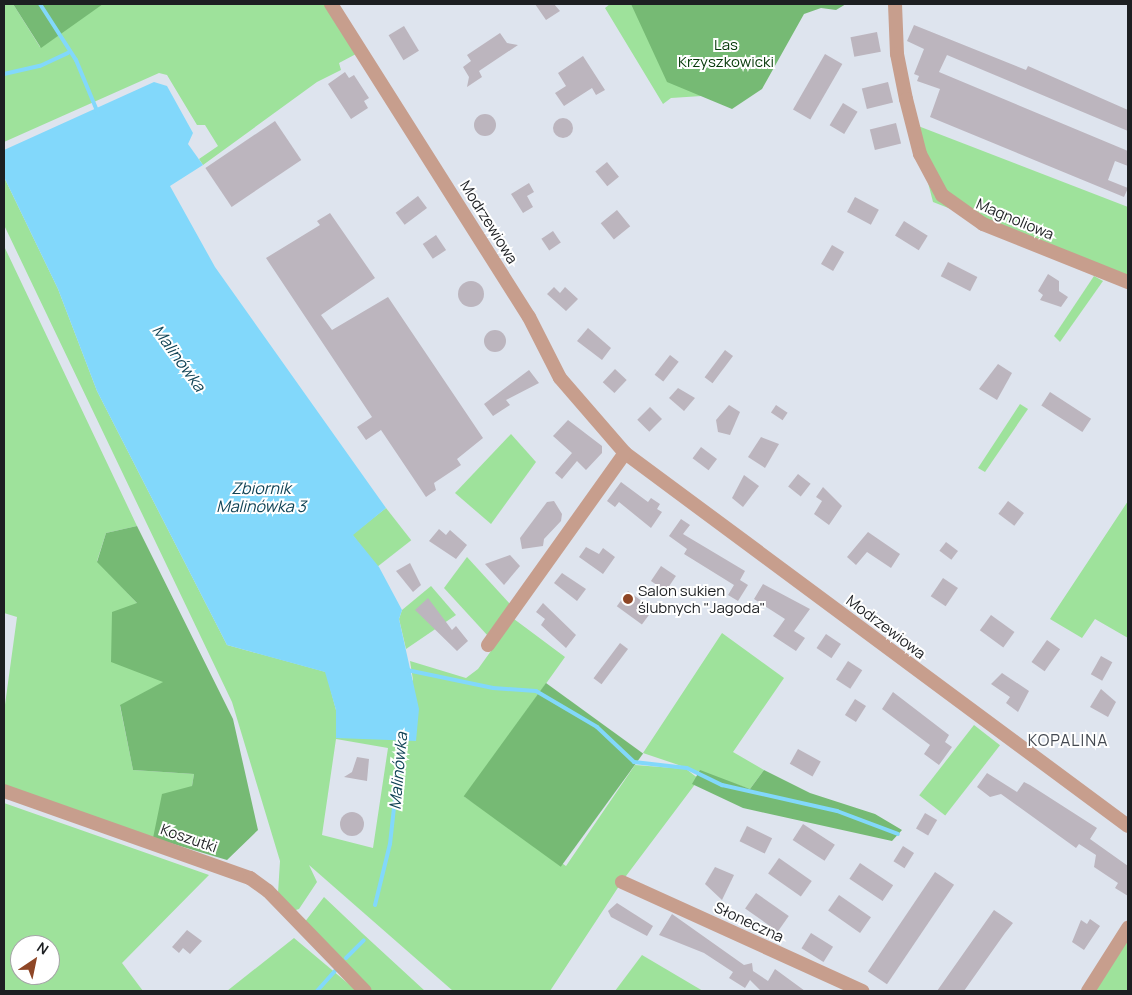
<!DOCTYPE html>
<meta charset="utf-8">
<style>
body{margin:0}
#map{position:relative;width:1132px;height:995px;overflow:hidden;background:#dee4ee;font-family:Manrope,sans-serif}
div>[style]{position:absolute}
.green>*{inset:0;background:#9ee29b;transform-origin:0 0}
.forest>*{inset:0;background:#76ba74;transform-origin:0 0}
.water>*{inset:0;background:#82d8fb}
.stream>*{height:4px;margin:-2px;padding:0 2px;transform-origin:2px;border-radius:2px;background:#82d8fb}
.building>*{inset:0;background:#bcb5be;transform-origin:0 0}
.round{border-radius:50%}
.minor>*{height:14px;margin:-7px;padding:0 7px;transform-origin:7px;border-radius:7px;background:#c79e8d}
.dots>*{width:14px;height:14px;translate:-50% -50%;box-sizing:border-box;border:2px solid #fff;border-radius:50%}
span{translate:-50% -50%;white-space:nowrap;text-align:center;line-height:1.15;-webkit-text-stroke:4px #fff;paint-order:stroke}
.park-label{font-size:15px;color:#043707}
.street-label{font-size:15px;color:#1d1f22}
.poi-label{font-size:15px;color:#1d1f22}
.left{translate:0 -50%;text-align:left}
.water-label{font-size:16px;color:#104355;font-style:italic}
.neighbourhood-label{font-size:16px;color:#454a52;letter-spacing:1px}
.frame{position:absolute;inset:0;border:5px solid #1d1f22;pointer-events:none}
.north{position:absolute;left:10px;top:935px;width:50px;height:50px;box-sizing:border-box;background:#fff;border:1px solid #a5a5a7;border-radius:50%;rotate:34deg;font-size:14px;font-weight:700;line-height:20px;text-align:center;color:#1d1f22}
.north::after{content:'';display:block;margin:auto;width:18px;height:22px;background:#8e4626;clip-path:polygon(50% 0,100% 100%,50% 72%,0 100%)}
</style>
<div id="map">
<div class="green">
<div style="clip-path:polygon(4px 4px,13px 4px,40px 47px,43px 4px,326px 4px,356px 54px,339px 63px,341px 70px,317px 82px,203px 165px,199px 159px,218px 146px,205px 125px,197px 125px,167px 75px,159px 73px,4px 142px)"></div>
<div style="clip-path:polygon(610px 4px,788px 4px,717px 95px,671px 98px,663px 104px,605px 8px)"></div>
<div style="clip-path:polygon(913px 124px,1128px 207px,1128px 278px,933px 202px)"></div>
<div style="clip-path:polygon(evenodd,4px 177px,58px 289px,97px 391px,227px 645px,326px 672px,336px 710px,337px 738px,363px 737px,413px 680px,410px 661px,466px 678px,478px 669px,514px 619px,565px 657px,465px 797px,566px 866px,635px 765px,686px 769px,699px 779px,623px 880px,550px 991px,453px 991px,309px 865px,317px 882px,299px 909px,293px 911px,278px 893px,280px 861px,232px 702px,4px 225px,4px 177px,336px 739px,388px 748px,373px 848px,322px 835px,336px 739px)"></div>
<div style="clip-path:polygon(4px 246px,137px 526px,106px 533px,97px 561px,138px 604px,164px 682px,120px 706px,133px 770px,194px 774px,192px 786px,153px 838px,4px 786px,4px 712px,17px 617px,4px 613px)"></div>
<div style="clip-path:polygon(1094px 276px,1103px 281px,1060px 342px,1054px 336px)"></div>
<div style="clip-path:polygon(1020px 404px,1028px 409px,985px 472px,978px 468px)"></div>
<div style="clip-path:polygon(511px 434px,536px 462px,491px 524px,455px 493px)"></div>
<div style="clip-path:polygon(1128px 501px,1128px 638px,1095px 619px,1082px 638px,1050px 619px)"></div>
<div style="left:386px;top:508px;width:41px;height:43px;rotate:52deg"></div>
<div style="clip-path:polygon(467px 557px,511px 605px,488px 636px,444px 588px)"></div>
<div style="clip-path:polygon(431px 586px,456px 615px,406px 649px,399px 619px,402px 610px)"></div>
<div style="clip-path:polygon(722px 633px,784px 678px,733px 752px,764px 770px,750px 789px,643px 753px)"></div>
<div style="left:974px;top:725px;width:33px;height:89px;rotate:38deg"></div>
<div style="clip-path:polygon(evenodd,4px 803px,209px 875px,122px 963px,143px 991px,4px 991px,4px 803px,20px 945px,50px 945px,50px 975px,20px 975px,20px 945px)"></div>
<div style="clip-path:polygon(324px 897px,362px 933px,425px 991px,370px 991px,304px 923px)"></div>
<div style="clip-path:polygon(1128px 933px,1128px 991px,1083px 991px)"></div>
<div style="clip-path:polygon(294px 938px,357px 991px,227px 991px)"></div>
<div style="clip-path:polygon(642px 955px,703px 991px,615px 991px)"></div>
</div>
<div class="forest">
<div style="clip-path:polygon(13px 4px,103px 4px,41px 48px)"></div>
<div style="clip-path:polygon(631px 4px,846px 4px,836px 10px,821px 8px,804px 14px,762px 89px,732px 109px,667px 82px)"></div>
<div style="clip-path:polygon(137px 526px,233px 719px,258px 830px,227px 860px,153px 838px,162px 794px,192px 786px,194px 774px,133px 770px,120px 705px,163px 682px,111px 662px,112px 612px,137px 603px,97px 562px,106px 533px)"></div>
<div style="left:546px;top:683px;width:120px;height:140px;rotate:36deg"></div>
<div style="clip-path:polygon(700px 770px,750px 789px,764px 770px,810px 793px,875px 814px,902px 830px,892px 841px,743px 808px,692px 784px)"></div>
</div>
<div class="water">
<div style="clip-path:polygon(154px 82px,167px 86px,193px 133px,188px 144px,203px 165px,170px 186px,215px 267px,386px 508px,353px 535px,379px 567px,402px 610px,399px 619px,419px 709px,416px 741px,336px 738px,336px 710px,325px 672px,227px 645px,97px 391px,58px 289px,4px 177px,4px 150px)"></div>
</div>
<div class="stream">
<div style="left:40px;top:4px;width:67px;rotate:57.3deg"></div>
<div style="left:76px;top:60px;width:57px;rotate:67.5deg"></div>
<div style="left:4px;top:74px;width:37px;rotate:-13deg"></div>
<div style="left:40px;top:66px;width:31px;rotate:-25deg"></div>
<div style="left:407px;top:670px;width:88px;rotate:11.8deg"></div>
<div style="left:493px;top:688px;width:43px;rotate:4deg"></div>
<div style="left:536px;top:691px;width:71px;rotate:30.5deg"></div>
<div style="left:597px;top:727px;width:51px;rotate:43.4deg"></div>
<div style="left:634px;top:762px;width:53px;rotate:6.5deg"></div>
<div style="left:687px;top:768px;width:39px;rotate:26deg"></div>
<div style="left:722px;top:785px;width:118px;rotate:12.7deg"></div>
<div style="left:837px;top:811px;width:65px;rotate:20.7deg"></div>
<div style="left:375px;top:905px;width:63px;rotate:-76.2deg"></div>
<div style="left:390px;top:844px;width:110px;rotate:-83.7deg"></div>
<div style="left:346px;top:958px;width:25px;rotate:-45deg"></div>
<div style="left:317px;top:991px;width:28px;rotate:-48deg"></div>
</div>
<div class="building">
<div style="clip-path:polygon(535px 4px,554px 4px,560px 11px,546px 20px)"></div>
<div style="clip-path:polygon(914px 25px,1026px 70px,1028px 66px,1128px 110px,1128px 131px,947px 55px,939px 72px,1128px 151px,1128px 166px,1115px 161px,1108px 180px,1128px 188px,1124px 197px,930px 117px,940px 89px,917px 81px,919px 76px,914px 74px,924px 49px,907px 41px)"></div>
<div style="left:404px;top:26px;width:29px;height:18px;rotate:59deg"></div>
<div style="left:877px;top:32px;width:20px;height:27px;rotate:79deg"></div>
<div style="clip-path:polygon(500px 33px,507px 43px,518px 45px,479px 71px,482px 77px,467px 87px,469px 77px,463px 67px,471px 61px,467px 55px)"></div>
<div style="left:825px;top:54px;width:20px;height:64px;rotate:30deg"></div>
<div style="clip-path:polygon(583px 56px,605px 90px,596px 95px,592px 88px,564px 106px,555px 93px,566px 86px,558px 73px)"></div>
<div style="clip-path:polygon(345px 72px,349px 78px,354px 75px,369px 98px,364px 101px,368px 108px,351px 119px,328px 84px)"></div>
<div style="left:888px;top:82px;width:21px;height:27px;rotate:76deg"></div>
<div style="left:843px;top:103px;width:17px;height:26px;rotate:31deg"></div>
<div class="round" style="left:474px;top:114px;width:22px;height:22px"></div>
<div class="round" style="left:553px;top:118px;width:20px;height:20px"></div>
<div style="left:275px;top:121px;width:47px;height:84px;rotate:56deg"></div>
<div style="left:896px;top:123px;width:21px;height:27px;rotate:76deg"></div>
<div style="left:607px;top:162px;width:19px;height:15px;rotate:51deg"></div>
<div style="clip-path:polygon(529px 183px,534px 192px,527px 196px,533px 207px,523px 213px,511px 194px)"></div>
<div style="left:418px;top:196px;width:15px;height:28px;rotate:53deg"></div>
<div style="left:855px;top:197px;width:27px;height:17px;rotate:28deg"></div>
<div style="left:617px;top:210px;width:21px;height:21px;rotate:51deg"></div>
<div style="clip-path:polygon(330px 213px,375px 278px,321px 315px,332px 330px,388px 297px,483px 438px,457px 459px,461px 465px,434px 483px,436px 490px,426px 497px,381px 430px,366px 440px,357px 427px,372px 417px,266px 258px,320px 225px,317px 221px)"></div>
<div style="left:904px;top:221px;width:28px;height:17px;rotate:32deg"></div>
<div style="left:553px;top:231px;width:14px;height:14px;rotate:56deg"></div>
<div style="left:436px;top:235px;width:18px;height:16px;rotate:56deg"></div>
<div style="left:832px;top:245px;width:14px;height:22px;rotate:30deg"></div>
<div style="left:948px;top:262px;width:33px;height:16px;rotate:27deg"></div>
<div style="clip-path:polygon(1048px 274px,1059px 281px,1059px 291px,1068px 297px,1061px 307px,1040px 300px,1043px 295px,1038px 291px)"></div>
<div class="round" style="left:458px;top:281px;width:26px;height:26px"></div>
<div style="clip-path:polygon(554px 287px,560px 293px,565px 287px,578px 299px,566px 311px,547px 294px)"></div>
<div style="clip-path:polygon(588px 328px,611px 348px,602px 360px,577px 341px)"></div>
<div class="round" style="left:484px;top:330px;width:22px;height:22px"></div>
<div style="left:725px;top:350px;width:10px;height:34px;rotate:37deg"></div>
<div style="left:670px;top:355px;width:11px;height:25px;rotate:38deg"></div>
<div style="clip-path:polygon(998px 364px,1012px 373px,997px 400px,979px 389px)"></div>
<div style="left:615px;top:369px;width:16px;height:18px;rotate:43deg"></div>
<div style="clip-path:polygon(529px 370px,539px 383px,506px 400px,510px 405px,493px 416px,484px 404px)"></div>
<div style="clip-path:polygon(678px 388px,695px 398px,684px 411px,669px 398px)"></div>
<div style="left:1050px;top:392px;width:49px;height:16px;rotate:33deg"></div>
<div style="clip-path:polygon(729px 405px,740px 412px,730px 435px,718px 432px,716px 420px)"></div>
<div style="left:776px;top:405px;width:14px;height:9px;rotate:34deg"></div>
<div style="left:650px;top:407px;width:17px;height:18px;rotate:45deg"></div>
<div style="clip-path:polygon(568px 420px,602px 446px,602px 453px,586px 470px,577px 461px,562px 479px,555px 473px,572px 453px,553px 436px)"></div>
<div style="clip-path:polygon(761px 437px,779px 444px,765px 468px,748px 457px)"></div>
<div style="left:701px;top:447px;width:20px;height:14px;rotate:37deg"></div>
<div style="left:798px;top:474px;width:16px;height:16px;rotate:38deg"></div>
<div style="clip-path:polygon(744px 475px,759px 486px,743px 507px,732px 498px)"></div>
<div style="clip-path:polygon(621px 482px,648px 502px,651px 498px,660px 504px,657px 509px,662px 512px,651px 528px,619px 502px,615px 507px,607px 501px)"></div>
<div style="clip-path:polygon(823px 487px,842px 506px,829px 525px,814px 514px,822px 501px,816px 497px)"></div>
<div style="clip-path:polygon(554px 501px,562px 514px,561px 521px,544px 539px,543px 546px,522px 549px,520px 538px,547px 502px)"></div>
<div style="left:1008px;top:501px;width:20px;height:16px;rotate:37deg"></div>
<div style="clip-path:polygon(681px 519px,690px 525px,683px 534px,745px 571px,740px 580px,748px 585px,738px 601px,728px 595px,734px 585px,684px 554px,687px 549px,669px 536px)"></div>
<div style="clip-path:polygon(439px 529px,446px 535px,450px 530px,467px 545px,456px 559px,429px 541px)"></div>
<div style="clip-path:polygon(868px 532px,900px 554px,891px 568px,867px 552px,856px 565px,847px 557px)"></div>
<div style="left:946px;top:542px;width:15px;height:11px;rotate:37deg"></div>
<div style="clip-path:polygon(586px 547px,599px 554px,603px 548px,615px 557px,603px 574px,579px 557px)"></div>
<div style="clip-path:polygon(510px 555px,520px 566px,504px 585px,485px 564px)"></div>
<div style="clip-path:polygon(410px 563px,421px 585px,413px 592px,396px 571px)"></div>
<div style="left:661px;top:566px;width:18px;height:18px;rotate:34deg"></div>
<div style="clip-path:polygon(562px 573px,586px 589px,577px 601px,554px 583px)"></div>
<div style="left:943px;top:578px;width:18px;height:22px;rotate:34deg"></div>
<div style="clip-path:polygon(763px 584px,810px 609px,794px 631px,805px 638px,796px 651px,773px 636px,785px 619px,754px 599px)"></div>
<div style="left:628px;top:591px;width:31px;height:19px;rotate:36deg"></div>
<div style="clip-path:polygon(428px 598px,452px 630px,456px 626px,468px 641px,457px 651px,415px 610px)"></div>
<div style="clip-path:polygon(543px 603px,576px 635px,566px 648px,541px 625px,545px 619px,536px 612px)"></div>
<div style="left:991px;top:615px;width:29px;height:19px;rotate:36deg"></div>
<div style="left:826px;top:634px;width:18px;height:17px;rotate:34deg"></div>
<div style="left:1047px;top:640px;width:16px;height:27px;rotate:35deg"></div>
<div style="left:620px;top:643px;width:10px;height:44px;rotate:37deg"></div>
<div style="left:1101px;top:656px;width:13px;height:21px;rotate:29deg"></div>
<div style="left:848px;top:661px;width:17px;height:22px;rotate:33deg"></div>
<div style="clip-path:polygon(1002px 673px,1029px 691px,1018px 712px,1006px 703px,1010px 697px,991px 684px)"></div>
<div style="clip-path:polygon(1101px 689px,1116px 702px,1108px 717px,1090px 707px)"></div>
<div style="clip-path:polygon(893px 692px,949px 735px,945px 742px,952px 747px,939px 765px,924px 754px,930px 745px,882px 709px)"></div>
<div style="left:855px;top:699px;width:13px;height:19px;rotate:32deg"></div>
<div style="left:798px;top:749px;width:26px;height:17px;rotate:29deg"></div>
<div style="clip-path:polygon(357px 757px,369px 759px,367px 781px,344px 777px,352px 772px)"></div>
<div style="clip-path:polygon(987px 773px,1017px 792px,1024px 782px,1030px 785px,1097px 828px,1090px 839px,1128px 866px,1128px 896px,1115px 888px,1118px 883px,1094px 867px,1096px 855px,1079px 844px,1076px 848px,1001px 794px,990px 797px,977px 787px)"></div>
<div class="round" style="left:340px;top:812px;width:24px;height:24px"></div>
<div style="left:925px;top:813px;width:14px;height:18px;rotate:30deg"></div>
<div style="left:803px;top:824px;width:38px;height:19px;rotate:33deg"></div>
<div style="left:747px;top:826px;width:28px;height:17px;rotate:26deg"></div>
<div style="left:903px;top:846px;width:13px;height:18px;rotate:32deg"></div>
<div style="left:779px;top:858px;width:40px;height:19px;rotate:35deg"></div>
<div style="left:860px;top:863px;width:40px;height:19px;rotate:34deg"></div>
<div style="clip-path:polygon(715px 867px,734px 875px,722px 900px,705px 884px)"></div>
<div style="left:935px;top:872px;width:23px;height:120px;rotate:34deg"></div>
<div style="left:756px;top:893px;width:40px;height:19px;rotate:35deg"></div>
<div style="left:839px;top:895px;width:39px;height:19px;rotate:35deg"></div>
<div style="clip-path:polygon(617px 903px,653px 926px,647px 936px,611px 917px,608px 911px)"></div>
<div style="clip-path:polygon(994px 910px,1013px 923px,1005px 933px,964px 991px,937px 991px)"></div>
<div style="clip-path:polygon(672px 914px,744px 965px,752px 963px,753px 971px,768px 981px,775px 969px,805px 991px,761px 991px,750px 980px,745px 988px,729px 978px,733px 972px,704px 953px,659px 935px)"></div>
<div style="clip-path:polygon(1090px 919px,1100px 926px,1084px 950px,1072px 942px,1081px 920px,1087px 924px)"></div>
<div style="clip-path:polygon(187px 930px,202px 941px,190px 954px,183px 948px,179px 953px,172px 947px)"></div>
<div style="left:811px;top:933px;width:26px;height:18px;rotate:32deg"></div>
</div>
<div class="minor">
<div style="left:331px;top:4px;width:370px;rotate:57.7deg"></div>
<div style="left:529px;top:317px;width:68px;rotate:63.1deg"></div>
<div style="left:560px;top:378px;width:99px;rotate:49.1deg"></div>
<div style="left:625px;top:453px;width:626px;rotate:36.56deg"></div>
<div style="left:895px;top:4px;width:50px;rotate:87.7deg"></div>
<div style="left:897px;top:54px;width:46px;rotate:78.7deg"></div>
<div style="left:906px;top:99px;width:57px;rotate:75.7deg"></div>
<div style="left:920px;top:154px;width:47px;rotate:61.8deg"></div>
<div style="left:942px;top:195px;width:50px;rotate:35.3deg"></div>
<div style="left:983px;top:224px;width:156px;rotate:21.8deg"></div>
<div style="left:488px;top:645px;width:236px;rotate:-54.5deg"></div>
<div style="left:4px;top:791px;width:261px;rotate:19.5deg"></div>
<div style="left:250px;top:878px;width:22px;rotate:36deg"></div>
<div style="left:268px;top:891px;width:139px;rotate:45.9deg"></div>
<div style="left:622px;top:882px;width:264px;rotate:24.4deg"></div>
<div style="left:1088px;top:991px;width:75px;rotate:-57.6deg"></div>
</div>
<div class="dots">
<div style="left:628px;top:599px;background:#8e4626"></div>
</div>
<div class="park-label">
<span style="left:726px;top:53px">Las<br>Krzyszkowicki</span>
</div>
<div class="street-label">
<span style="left:1015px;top:219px;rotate:23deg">Magnoliowa</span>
<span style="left:489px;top:222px;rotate:58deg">Modrzewiowa</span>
<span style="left:886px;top:627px;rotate:37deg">Modrzewiowa</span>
<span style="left:189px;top:838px;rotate:19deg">Koszutki</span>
<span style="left:749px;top:922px;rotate:25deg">Słoneczna</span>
</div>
<div class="poi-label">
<span class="left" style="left:638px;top:599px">Salon sukien<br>ślubnych "Jagoda"</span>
</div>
<div class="water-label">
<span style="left:179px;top:358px;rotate:54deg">Malinówka</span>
<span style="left:261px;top:497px">Zbiornik<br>Malinówka 3</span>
<span style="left:398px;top:771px;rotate:-85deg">Malinówka</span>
</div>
<div class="neighbourhood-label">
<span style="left:1068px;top:740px">KOPALINA</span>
</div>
<div class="frame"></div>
<div class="north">N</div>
</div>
